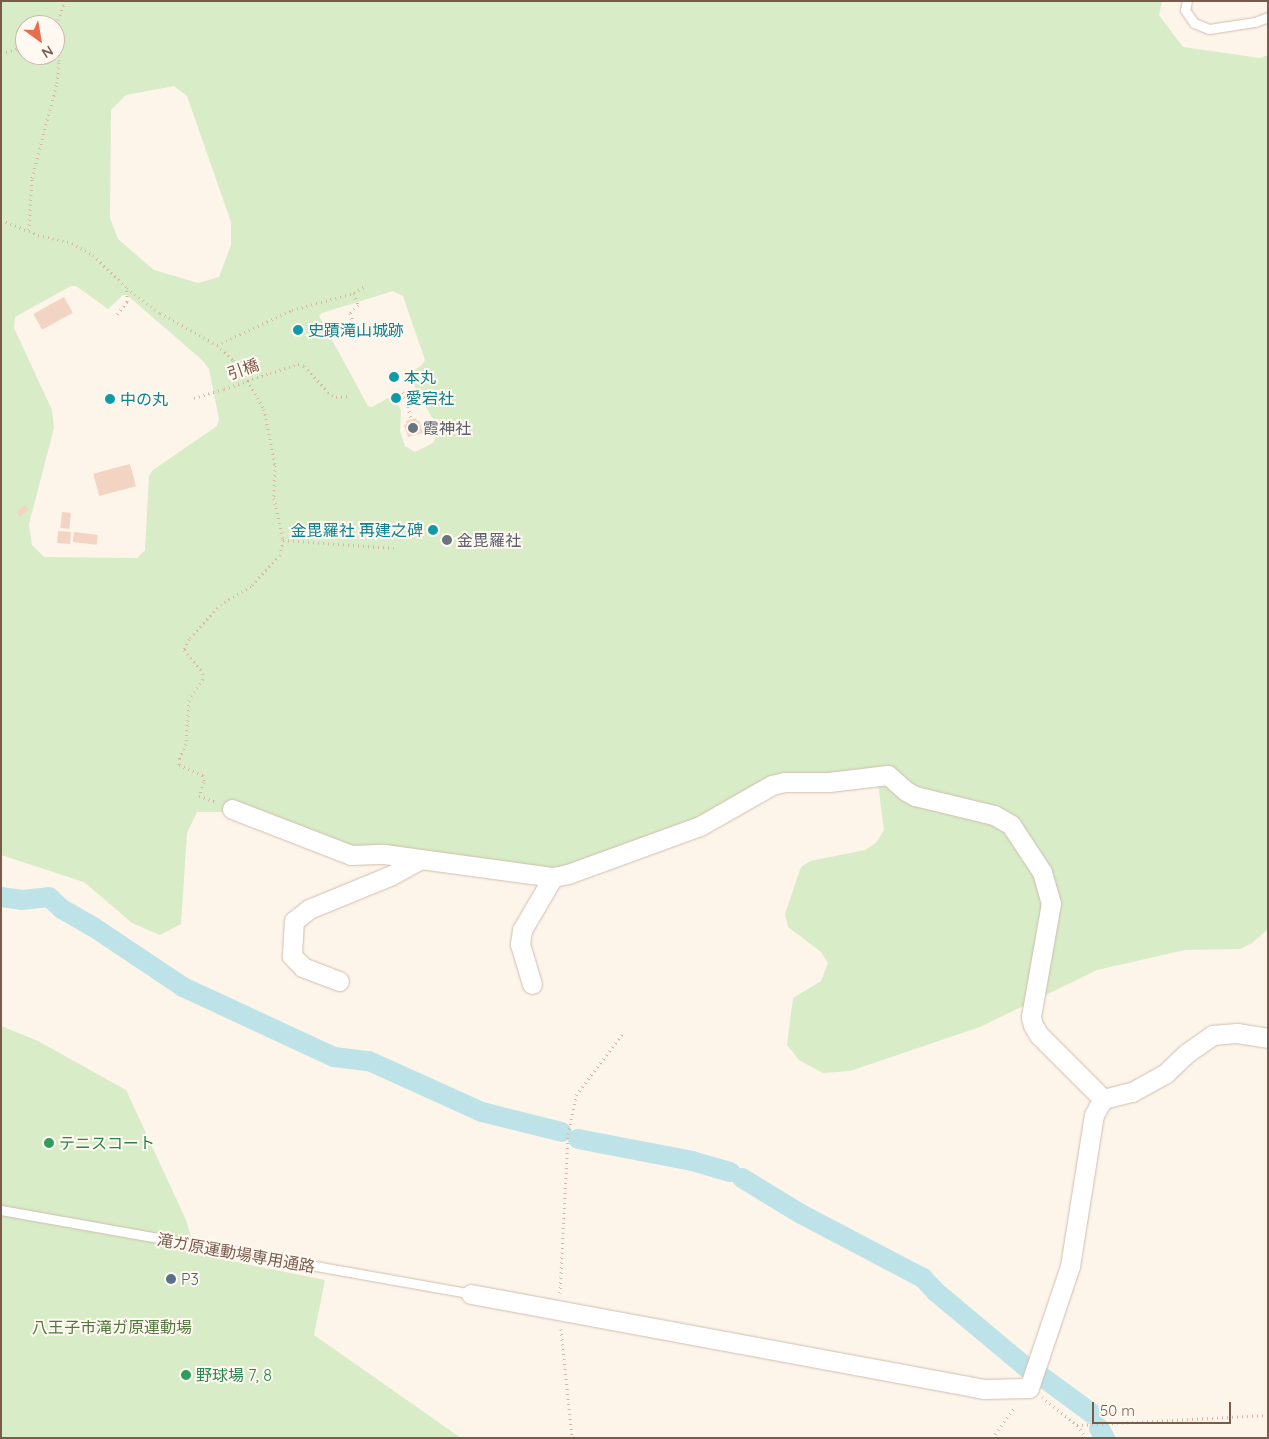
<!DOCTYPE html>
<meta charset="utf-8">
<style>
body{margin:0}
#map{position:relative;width:1269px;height:1439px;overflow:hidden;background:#fdf5ea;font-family:Quicksand,"Noto Sans JP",sans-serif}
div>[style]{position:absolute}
.green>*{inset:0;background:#d7ecc7}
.canal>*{height:20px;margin:-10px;padding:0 10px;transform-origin:10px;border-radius:10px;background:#bde3e8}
.building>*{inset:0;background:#f3d3c1;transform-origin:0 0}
.path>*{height:3px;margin-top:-1.5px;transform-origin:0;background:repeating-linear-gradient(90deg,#d9b6a3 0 1px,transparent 0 5px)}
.roads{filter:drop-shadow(0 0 1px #d0bdae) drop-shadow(0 0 1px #d0bdae)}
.lane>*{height:9px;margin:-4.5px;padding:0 4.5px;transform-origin:4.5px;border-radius:4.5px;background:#fff}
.street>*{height:19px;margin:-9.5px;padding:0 9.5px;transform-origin:9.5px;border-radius:9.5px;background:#fff}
.path-bridge>*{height:3px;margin-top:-1.5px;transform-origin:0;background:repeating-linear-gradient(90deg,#d9b6a3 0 1px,transparent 0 5px)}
.dots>*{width:14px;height:14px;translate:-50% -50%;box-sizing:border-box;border:2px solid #fff9f1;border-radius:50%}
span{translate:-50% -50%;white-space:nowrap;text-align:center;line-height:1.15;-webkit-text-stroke:4px #fff9f1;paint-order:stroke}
.culture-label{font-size:16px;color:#0d838f}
.left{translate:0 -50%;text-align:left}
.right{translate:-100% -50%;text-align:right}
.street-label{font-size:16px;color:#795b4c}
.worship-label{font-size:16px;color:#5b616d}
.leisure-label{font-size:16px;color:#27864d}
.service-label{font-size:16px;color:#4e5e75}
.park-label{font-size:16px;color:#537941}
.frame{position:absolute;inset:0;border:2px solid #795b4c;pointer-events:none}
.north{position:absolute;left:15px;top:15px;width:50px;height:50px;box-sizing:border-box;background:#fff9f1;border:1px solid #c9baaf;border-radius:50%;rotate:148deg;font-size:14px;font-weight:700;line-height:20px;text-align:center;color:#795b4c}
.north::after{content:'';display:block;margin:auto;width:18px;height:22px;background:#e86c4e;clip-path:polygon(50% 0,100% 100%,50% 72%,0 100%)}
.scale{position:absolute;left:1092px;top:1402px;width:139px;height:22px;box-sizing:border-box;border:2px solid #795b4c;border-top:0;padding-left:6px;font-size:15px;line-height:18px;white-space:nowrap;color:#795b4c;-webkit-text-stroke:4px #fff9f1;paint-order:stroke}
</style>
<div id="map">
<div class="green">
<div style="clip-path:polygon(evenodd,1px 1px,1162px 1px,1159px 15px,1183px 47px,1260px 58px,1268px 55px,1268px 929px,1252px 943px,1240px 949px,1185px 950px,1097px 970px,980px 1027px,850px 1071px,823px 1073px,799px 1060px,787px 1045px,793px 998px,821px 981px,828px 963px,821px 952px,788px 927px,785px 914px,801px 867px,810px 861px,865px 850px,876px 843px,884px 830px,877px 776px,778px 778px,701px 820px,561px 870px,353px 848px,226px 812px,197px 812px,187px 833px,181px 924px,160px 935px,132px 923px,84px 882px,1px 855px,1px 1px,25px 25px,55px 25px,55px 55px,25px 55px,25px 25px,1px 1px,174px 86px,187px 96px,231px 222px,231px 245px,219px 277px,198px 283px,154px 270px,118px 239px,110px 218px,111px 110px,126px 95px,174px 86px,1px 1px,71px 286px,76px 286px,108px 309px,123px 295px,127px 295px,202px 360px,209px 369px,219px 419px,217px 426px,153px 470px,149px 476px,145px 550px,137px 558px,44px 557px,32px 545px,29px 524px,54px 428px,52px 410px,14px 328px,15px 317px,71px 286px,1px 1px,393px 291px,403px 296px,425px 360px,422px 365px,413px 371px,410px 378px,436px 425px,437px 433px,433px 443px,415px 452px,405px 446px,400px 431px,401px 411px,395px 398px,390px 397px,372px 407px,368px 406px,319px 316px,322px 313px,393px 291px)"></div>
<div style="clip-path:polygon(1px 1026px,38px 1041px,126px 1090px,186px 1220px,196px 1254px,325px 1280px,314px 1335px,461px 1438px,1px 1438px)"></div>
</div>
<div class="canal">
<div style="left:1px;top:897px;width:21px;rotate:8deg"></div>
<div style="left:22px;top:900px;width:27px;rotate:-6deg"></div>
<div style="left:49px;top:897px;width:18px;rotate:43deg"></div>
<div style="left:62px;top:909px;width:34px;rotate:30deg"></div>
<div style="left:92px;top:926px;width:110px;rotate:33.8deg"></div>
<div style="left:183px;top:987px;width:166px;rotate:24.9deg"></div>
<div style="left:334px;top:1057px;width:35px;rotate:7deg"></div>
<div style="left:369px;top:1061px;width:124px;rotate:24.3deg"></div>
<div style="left:482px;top:1112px;width:82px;rotate:14deg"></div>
<div style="left:578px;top:1139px;width:116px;rotate:10.9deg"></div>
<div style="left:692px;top:1161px;width:40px;rotate:16deg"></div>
<div style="left:742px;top:1178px;width:69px;rotate:31.4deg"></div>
<div style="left:801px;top:1214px;width:138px;rotate:27.7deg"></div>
<div style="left:923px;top:1278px;width:19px;rotate:47deg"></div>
<div style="left:936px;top:1292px;width:119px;rotate:39.9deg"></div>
<div style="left:1041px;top:1376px;width:66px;rotate:36.3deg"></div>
<div style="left:1099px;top:1428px;width:12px;rotate:59deg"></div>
</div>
<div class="building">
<div style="left:64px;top:297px;width:18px;height:35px;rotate:61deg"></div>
<div style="clip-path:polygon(416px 418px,417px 421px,419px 420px,423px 433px,408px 437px,404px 425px,407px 424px,406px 421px)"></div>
<div style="left:130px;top:464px;width:23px;height:38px;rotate:75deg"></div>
<div style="left:25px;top:505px;width:6px;height:11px;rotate:51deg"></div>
<div style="left:62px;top:512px;width:9px;height:16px;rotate:6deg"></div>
<div style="left:58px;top:531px;width:13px;height:12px;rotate:4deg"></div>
<div style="left:74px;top:532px;width:24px;height:10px;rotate:7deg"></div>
<div style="left:451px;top:533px;width:12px;height:11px;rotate:76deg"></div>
</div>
<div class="path">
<div style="left:57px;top:39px;width:19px;rotate:-87deg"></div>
<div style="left:58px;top:20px;width:20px;rotate:-70deg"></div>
<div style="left:1px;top:53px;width:25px;rotate:-14deg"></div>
<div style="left:1px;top:220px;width:40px;rotate:22deg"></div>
<div style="left:38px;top:235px;width:35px;rotate:13deg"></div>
<div style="left:72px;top:243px;width:24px;rotate:30deg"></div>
<div style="left:93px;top:255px;width:47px;rotate:44.1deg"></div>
<div style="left:127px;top:288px;width:41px;rotate:37.1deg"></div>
<div style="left:160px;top:313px;width:65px;rotate:29.3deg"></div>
<div style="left:217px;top:345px;width:22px;rotate:43deg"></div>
<div style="left:233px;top:360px;width:20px;rotate:53deg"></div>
<div style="left:245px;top:376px;width:38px;rotate:60deg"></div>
<div style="left:264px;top:409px;width:57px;rotate:78.9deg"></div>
<div style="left:275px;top:465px;width:33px;rotate:92deg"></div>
<div style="left:274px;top:498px;width:43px;rotate:77.9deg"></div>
<div style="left:283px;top:540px;width:15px;rotate:101deg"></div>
<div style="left:280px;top:555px;width:42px;rotate:133.1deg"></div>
<div style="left:251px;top:586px;width:35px;rotate:149deg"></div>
<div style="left:221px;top:604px;width:47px;rotate:132.4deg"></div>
<div style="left:189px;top:639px;width:12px;rotate:114deg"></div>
<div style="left:184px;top:650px;width:30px;rotate:50deg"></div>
<div style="left:203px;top:673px;width:6px;rotate:90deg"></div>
<div style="left:203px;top:679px;width:25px;rotate:124deg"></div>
<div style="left:189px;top:700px;width:44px;rotate:93.9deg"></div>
<div style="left:186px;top:744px;width:17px;rotate:115deg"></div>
<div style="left:179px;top:759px;width:6px;rotate:90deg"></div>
<div style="left:179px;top:765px;width:26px;rotate:23deg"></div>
<div style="left:203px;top:775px;width:7px;rotate:82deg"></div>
<div style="left:204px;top:782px;width:15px;rotate:110deg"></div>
<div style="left:199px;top:796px;width:18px;rotate:19deg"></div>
<div style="left:29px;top:230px;width:52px;rotate:-86.7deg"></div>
<div style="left:32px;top:178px;width:98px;rotate:-75.3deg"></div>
<div style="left:57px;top:83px;width:22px;rotate:-85deg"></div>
<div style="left:59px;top:61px;width:22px;rotate:-95deg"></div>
<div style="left:57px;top:39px;width:2px;rotate:180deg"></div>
<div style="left:354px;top:293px;width:13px;rotate:72deg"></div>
<div style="left:358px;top:305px;width:11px;rotate:135deg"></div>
<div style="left:350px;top:313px;width:12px;rotate:70deg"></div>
<div style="left:117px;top:314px;width:16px;rotate:-50deg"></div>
<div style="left:127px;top:302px;width:13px;rotate:-90deg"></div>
<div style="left:217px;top:345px;width:83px;rotate:-25deg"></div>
<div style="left:292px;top:310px;width:64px;rotate:-15.3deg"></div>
<div style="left:354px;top:293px;width:15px;rotate:-32deg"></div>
<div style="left:270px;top:373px;width:29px;rotate:-18deg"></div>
<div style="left:298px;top:364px;width:6px;rotate:18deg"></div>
<div style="left:304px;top:366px;width:35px;rotate:47deg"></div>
<div style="left:328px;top:392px;width:9px;rotate:32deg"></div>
<div style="left:336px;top:397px;width:14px;rotate:-4deg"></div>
<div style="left:403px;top:392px;width:27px;rotate:73deg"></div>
<div style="left:194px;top:398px;width:31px;rotate:-17deg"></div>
<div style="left:283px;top:540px;width:111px;rotate:4.1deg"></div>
<div style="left:560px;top:1293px;width:159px;rotate:-87.1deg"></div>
<div style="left:568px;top:1134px;width:40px;rotate:-78deg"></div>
<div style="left:576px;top:1095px;width:78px;rotate:-52.8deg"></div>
<div style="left:561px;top:1329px;width:110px;rotate:84.2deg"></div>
<div style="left:1042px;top:1397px;width:45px;rotate:38.7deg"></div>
<div style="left:1077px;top:1425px;width:16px;rotate:55deg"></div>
<div style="left:1077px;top:1425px;width:191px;rotate:-3deg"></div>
<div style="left:992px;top:1438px;width:39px;rotate:-54deg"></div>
</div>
<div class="roads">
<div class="lane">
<div style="left:1187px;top:1px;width:9px;rotate:103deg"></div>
<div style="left:1185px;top:10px;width:16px;rotate:55deg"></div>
<div style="left:1194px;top:23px;width:16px;rotate:22deg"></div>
<div style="left:1209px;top:29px;width:47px;rotate:-8.7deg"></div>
<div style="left:1255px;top:22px;width:14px;rotate:-21deg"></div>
<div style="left:1px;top:1210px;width:477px;rotate:10.1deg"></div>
</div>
<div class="street">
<div style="left:232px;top:809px;width:128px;rotate:21.1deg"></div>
<div style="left:351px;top:855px;width:33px;rotate:-2deg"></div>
<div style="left:384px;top:854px;width:171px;rotate:7.8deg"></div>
<div style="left:553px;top:877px;width:15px;rotate:-11deg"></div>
<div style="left:568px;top:874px;width:140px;rotate:-20deg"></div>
<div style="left:700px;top:826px;width:83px;rotate:-29.7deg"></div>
<div style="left:772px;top:785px;width:13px;rotate:-13deg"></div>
<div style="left:785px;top:782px;width:44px"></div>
<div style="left:829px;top:782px;width:59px;rotate:-6.8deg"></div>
<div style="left:888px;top:775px;width:24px;rotate:42deg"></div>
<div style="left:906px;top:791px;width:10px;rotate:29deg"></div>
<div style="left:915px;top:796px;width:81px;rotate:13.5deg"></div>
<div style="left:994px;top:815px;width:20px;rotate:30deg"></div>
<div style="left:1011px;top:825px;width:56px;rotate:56.6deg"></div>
<div style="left:1042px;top:872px;width:32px;rotate:74deg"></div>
<div style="left:1051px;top:903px;width:116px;rotate:100deg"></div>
<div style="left:1031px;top:1017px;width:8px;rotate:76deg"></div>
<div style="left:1033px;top:1025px;width:12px;rotate:59deg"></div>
<div style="left:1039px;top:1035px;width:91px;rotate:45deg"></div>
<div style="left:339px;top:981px;width:39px;rotate:-159deg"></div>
<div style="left:303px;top:967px;width:16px;rotate:-135deg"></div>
<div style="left:292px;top:956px;width:35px;rotate:-87deg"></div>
<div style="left:294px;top:921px;width:19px;rotate:-39deg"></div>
<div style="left:309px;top:909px;width:90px;rotate:-22.3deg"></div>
<div style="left:392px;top:875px;width:31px;rotate:-29deg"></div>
<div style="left:532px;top:984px;width:42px;rotate:-106.7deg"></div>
<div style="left:520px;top:944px;width:14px;rotate:-82deg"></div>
<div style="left:522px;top:930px;width:61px;rotate:-59.7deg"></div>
<div style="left:471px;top:1294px;width:522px;rotate:10.49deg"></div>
<div style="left:984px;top:1389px;width:45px;rotate:-1.3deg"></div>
<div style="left:1029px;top:1388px;width:129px;rotate:-71.4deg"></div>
<div style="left:1070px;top:1266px;width:153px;rotate:-81deg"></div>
<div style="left:1094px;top:1115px;width:18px;rotate:-61deg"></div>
<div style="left:1103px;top:1099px;width:30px;rotate:-14deg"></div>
<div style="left:1132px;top:1092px;width:38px;rotate:-29deg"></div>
<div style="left:1165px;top:1074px;width:30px;rotate:-44deg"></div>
<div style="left:1187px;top:1053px;width:32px;rotate:-35deg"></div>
<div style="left:1213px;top:1035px;width:24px;rotate:-5deg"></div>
<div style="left:1237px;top:1033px;width:31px;rotate:9deg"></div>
</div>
</div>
<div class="path-bridge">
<div style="left:224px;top:389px;width:49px;rotate:-19.2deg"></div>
</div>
<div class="dots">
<div style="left:298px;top:330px;background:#0f9aa8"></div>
<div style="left:394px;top:377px;background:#0f9aa8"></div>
<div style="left:396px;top:398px;background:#0f9aa8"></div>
<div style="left:110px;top:399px;background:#0f9aa8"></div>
<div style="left:413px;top:428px;background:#6b7280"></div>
<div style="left:433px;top:530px;background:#0f9aa8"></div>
<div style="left:447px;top:540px;background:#6b7280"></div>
<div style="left:49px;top:1143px;background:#2e9e5b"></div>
<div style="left:171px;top:1279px;background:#5c6f8a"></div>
<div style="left:186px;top:1375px;background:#2e9e5b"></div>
</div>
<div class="culture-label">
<span class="left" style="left:308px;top:330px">史蹟滝山城跡</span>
<span class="left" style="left:404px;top:377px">本丸</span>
<span class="left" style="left:406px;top:398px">愛宕社</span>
<span class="left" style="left:120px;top:399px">中の丸</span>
<span class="right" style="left:423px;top:530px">金毘羅社 再建之碑</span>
</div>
<div class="street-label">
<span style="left:243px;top:369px;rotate:-19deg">引橋</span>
<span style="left:236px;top:1253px;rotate:10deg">滝ガ原運動場専用通路</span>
</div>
<div class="worship-label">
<span class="left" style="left:423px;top:428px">霞神社</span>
<span class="left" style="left:457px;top:540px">金毘羅社</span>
</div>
<div class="leisure-label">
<span class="left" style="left:59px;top:1143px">テニスコート</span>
<span class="left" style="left:196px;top:1375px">野球場 7, 8</span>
</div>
<div class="service-label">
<span class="left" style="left:181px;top:1279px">P3</span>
</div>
<div class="park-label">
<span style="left:112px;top:1327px">八王子市滝ガ原運動場</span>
</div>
<div class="frame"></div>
<div class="north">N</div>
<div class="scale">50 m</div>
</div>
